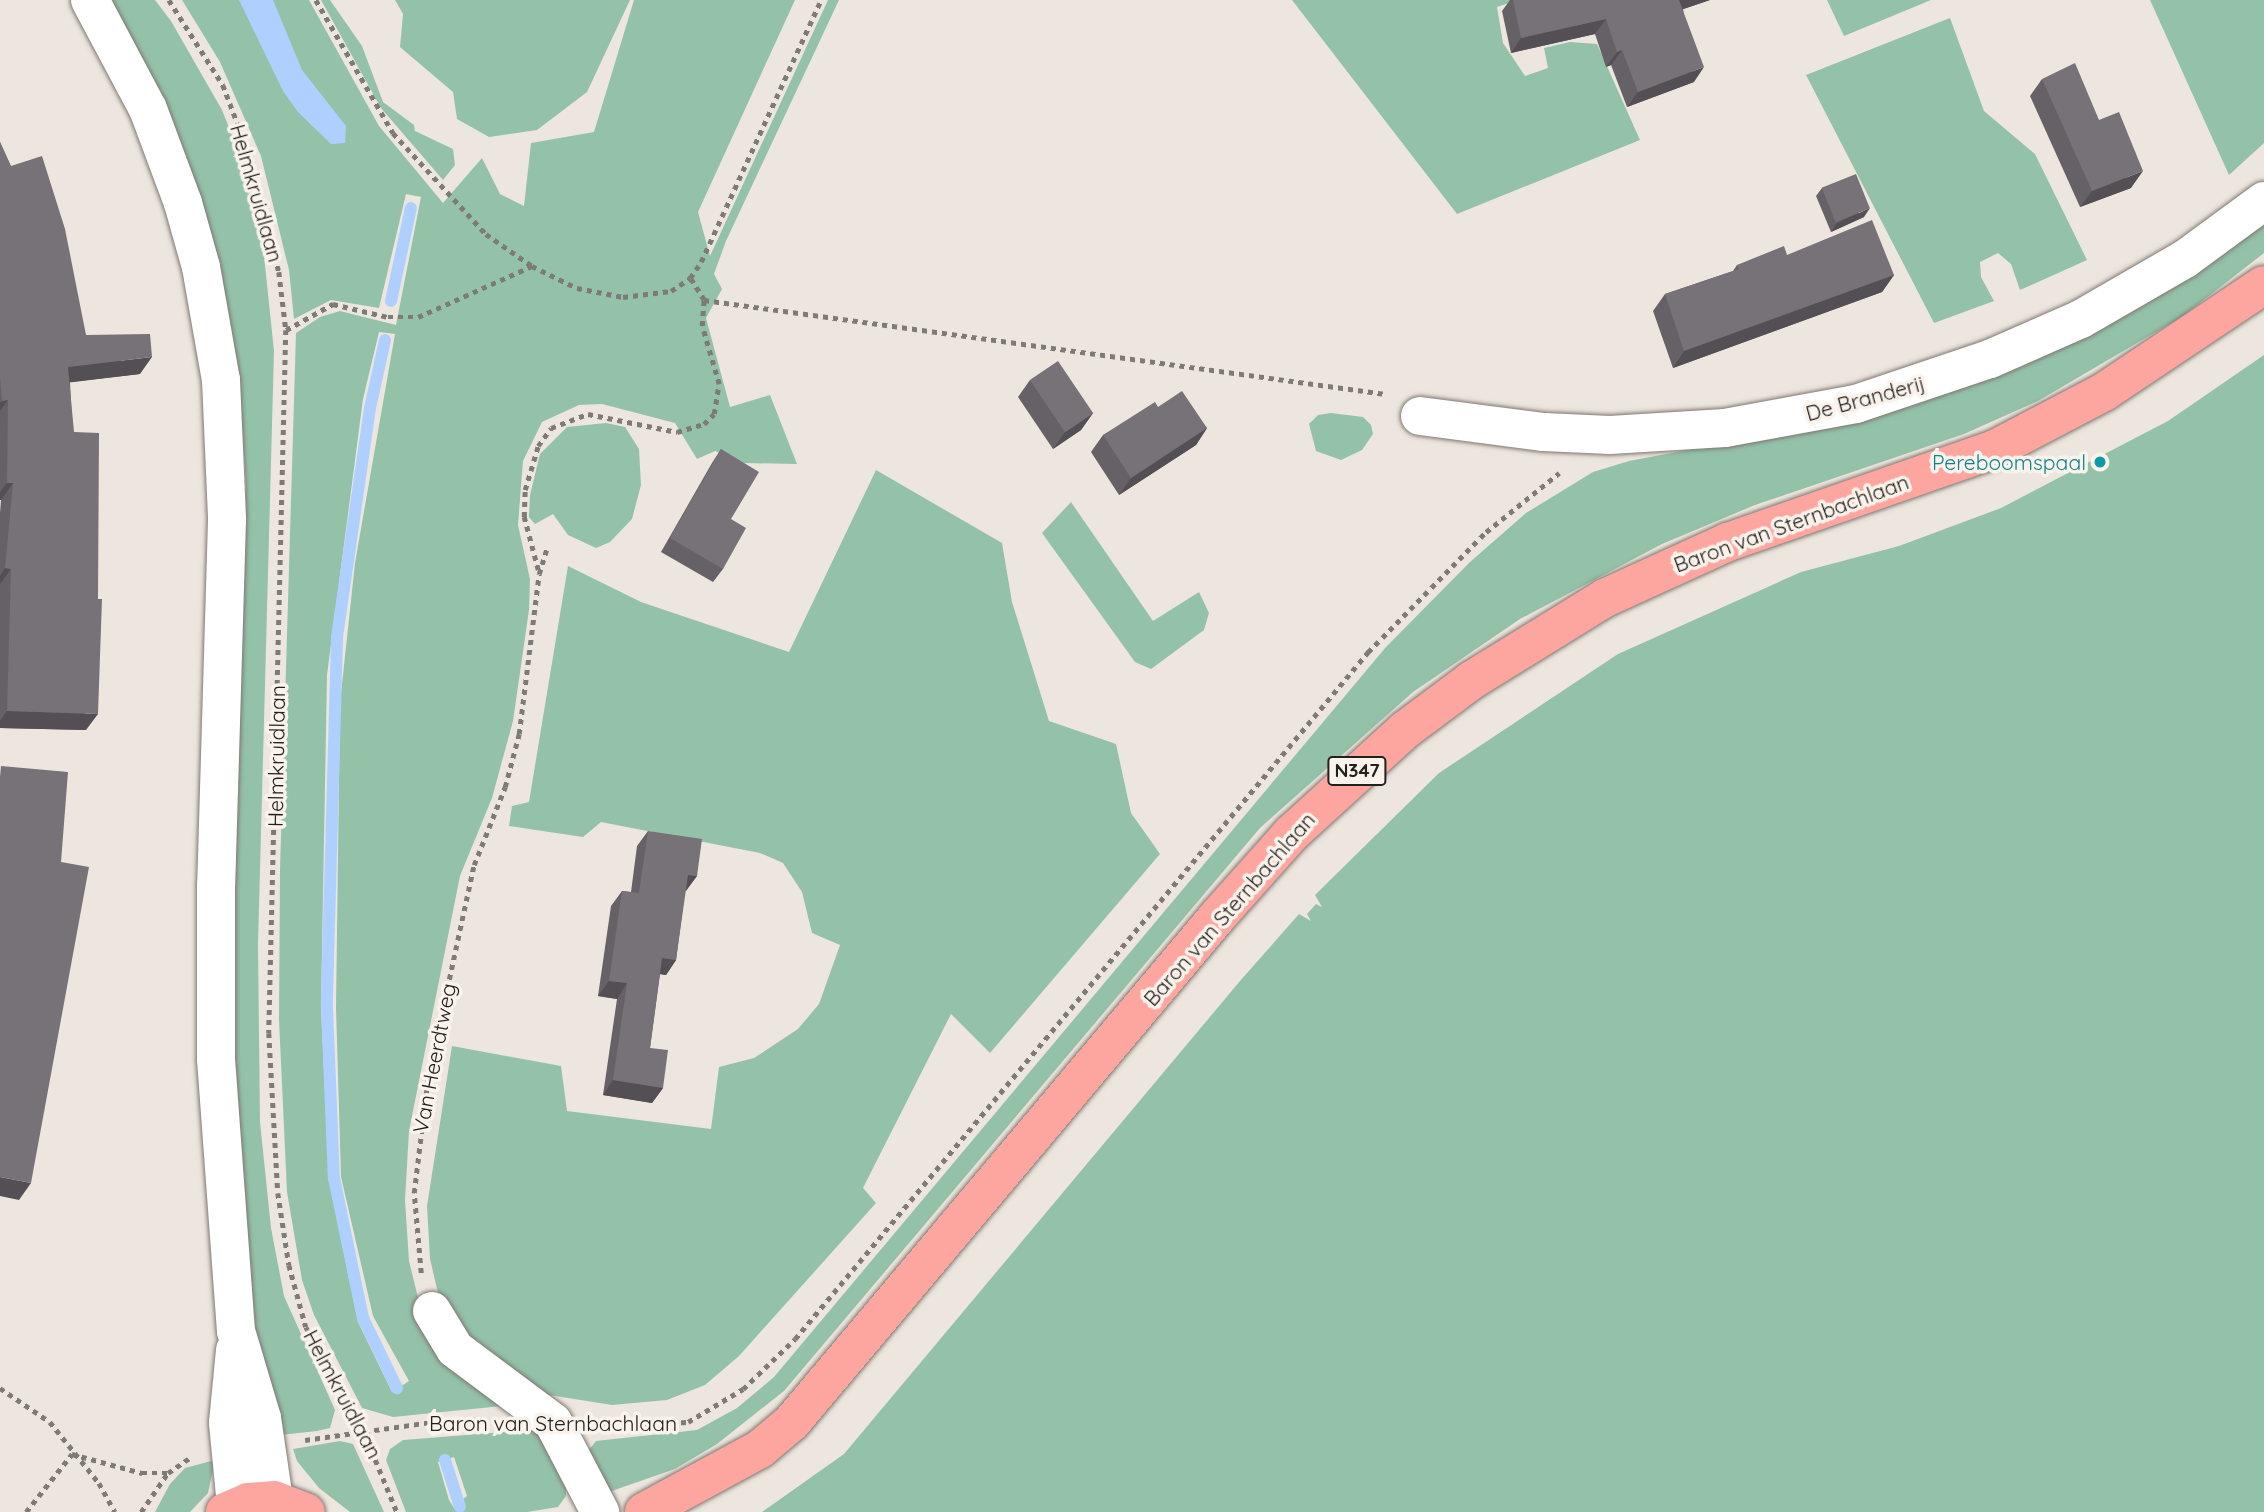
<!DOCTYPE html>
<style>
body{margin:0}
#map{position:relative;width:2264px;height:1512px;overflow:hidden;background:#ede6de;font-family:Quicksand,sans-serif}
div>[style]{position:absolute}
.green>*{inset:0;background:#94c2a9}
.water>*{inset:0;background:#afd0ff}
.stream>*{height:12px;margin:-6px;padding:0 6px;transform-origin:6px;border-radius:6px;background:#afd0ff}
.path>*{height:4.5px;margin-top:-2.25px;transform-origin:0;background:repeating-linear-gradient(90deg,#7e7a75 0 5px,transparent 0 10px)}
.roads{filter:drop-shadow(0 0 2px #7e7871) drop-shadow(0 0 2px #7e7871)}
.minor>*{height:38px;margin:-19px;padding:0 19px;transform-origin:19px;border-radius:19px;background:#fff}
.major>*{height:38px;margin:-19px;padding:0 19px;transform-origin:19px;border-radius:19px;background:#fda6a0}
.wall>*{inset:0;background:#666167}
.shaded-wall>*{inset:0;background:#534f54}
.building>*{inset:0;background:#777178;transform-origin:0 0}
.dots>*{width:19px;height:19px;translate:-50% -50%;box-sizing:border-box;border:4px solid #faf3eb;border-radius:50%}
span{translate:-50% -50%;white-space:nowrap;text-align:center;line-height:1.15;-webkit-text-stroke:7px #faf3eb;paint-order:stroke}
.shield-label span{padding:2px 5px;background:#faf3eb;border:2px solid;border-radius:5px;-webkit-text-stroke-width:0}
.shield-label{font-size:19px;color:#23211e;font-weight:700}
.street-label{font-size:21px;color:#23211e}
.culture-label{font-size:21px;color:#0d838f}
.right{translate:-100% -50%;text-align:right}
</style>
<div id="map">
<div class="green">
<div style="clip-path:polygon(110px 0,155px 0,171px 21px,222px 110px,246px 170px,261px 227px,274px 351px,258px 944px,260px 1122px,271px 1228px,284px 1296px,335px 1410px,330px 1428px,317px 1431px,280px 1435px,254px 1333px,234px 1108px,232px 959px,246px 485px,239px 382px,216px 255px,159px 92px)"></div>
<div style="clip-path:polygon(evenodd,182px 0,309px 0,379px 126px,443px 203px,482px 158px,500px 194px,524px 206px,531px 143px,594px 132px,634px 0,795px 0,698px 212px,710px 256px,828px 0,839px 0,726px 241px,714px 274px,722px 289px,706px 318px,730px 407px,770px 395px,797px 464px,744px 463px,715px 451px,697px 459px,675px 423px,602px 404px,579px 405px,542px 422px,523px 461px,518px 525px,530px 579px,529px 610px,513px 721px,492px 798px,460px 876px,409px 1131px,405px 1200px,409px 1261px,424px 1322px,502px 1406px,393px 1417px,362px 1408px,314px 1315px,302px 1280px,287px 1192px,279px 1020px,280px 869px,296px 333px,320px 317px,340px 311px,396px 325px,421px 197px,406px 194px,379px 308px,331px 300px,294px 319px,289px 270px,261px 156px,220px 62px,182px 0,379px 332px,395px 334px,355px 563px,340px 703px,336px 1008px,341px 1177px,373px 1316px,409px 1381px,392px 1392px,358px 1322px,329px 1180px,321px 1007px,327px 675px,363px 399px,379px 332px)"></div>
<div style="clip-path:polygon(321px 0,330px 0,362px 46px,383px 102px,414px 125px,415px 131px,453px 149px,455px 165px,443px 180px,381px 108px)"></div>
<div style="clip-path:polygon(395px 0,630px 0,587px 92px,537px 130px,489px 137px,457px 119px,453px 92px,400px 47px,403px 14px)"></div>
<div style="clip-path:polygon(1292px 0,1518px 0,1497px 7px,1503px 43px,1525px 76px,1548px 68px,1544px 48px,1570px 42px,1597px 44px,1640px 140px,1457px 214px)"></div>
<div style="clip-path:polygon(1827px 0,1931px 0,1844px 36px)"></div>
<div style="clip-path:polygon(2150px 0,2264px 0,2264px 143px,2229px 175px)"></div>
<div style="clip-path:polygon(1950px 18px,1984px 111px,2035px 154px,2087px 260px,2020px 290px,2011px 264px,1998px 253px,1980px 262px,1981px 277px,1994px 301px,1934px 323px,1806px 75px)"></div>
<div style="clip-path:polygon(2264px 215px,2264px 253px,2183px 316px,2038px 401px,1964px 434px,1755px 505px,1662px 544px,1520px 619px,1413px 692px,1260px 828px,784px 1391px,717px 1444px,675px 1469px,606px 1493px,588px 1451px,596px 1441px,697px 1430px,737px 1408px,774px 1377px,1386px 647px,1470px 562px,1526px 513px,1593px 472px,1629px 461px,1814px 426px)"></div>
<div style="clip-path:polygon(2264px 355px,2264px 1512px,762px 1512px,844px 1454px,1240px 981px,1299px 914px,1311px 921px,1307px 914px,1316px 904px,1322px 907px,1315px 895px,1439px 773px,1618px 654px,1801px 572px,1899px 546px,2001px 508px,2168px 421px)"></div>
<div style="clip-path:polygon(1331px 413px,1363px 417px,1371px 425px,1373px 434px,1362px 450px,1341px 460px,1316px 451px,1309px 424px,1318px 415px)"></div>
<div style="clip-path:polygon(606px 423px,625px 427px,639px 449px,641px 485px,632px 519px,610px 542px,596px 548px,568px 535px,553px 514px,535px 524px,529px 517px,530px 495px,540px 454px,567px 427px)"></div>
<div style="clip-path:polygon(876px 470px,1002px 543px,1012px 602px,1049px 721px,1116px 744px,1131px 813px,1160px 854px,990px 1053px,951px 1014px,863px 1188px,876px 1203px,739px 1356px,705px 1385px,667px 1400px,612px 1405px,549px 1395px,481px 1356px,442px 1310px,430px 1259px,427px 1206px,452px 1046px,561px 1066px,567px 1111px,711px 1129px,719px 1067px,754px 1058px,798px 1029px,819px 1004px,840px 945px,812px 933px,802px 892px,783px 863px,760px 853px,601px 822px,583px 837px,509px 826px,512px 806px,529px 802px,568px 566px,641px 602px,789px 652px)"></div>
<div style="clip-path:polygon(1071px 502px,1153px 621px,1199px 592px,1209px 613px,1204px 630px,1151px 669px,1135px 662px,1042px 533px)"></div>
<div style="clip-path:polygon(evenodd,541px 1429px,566px 1481px,566px 1496px,558px 1507px,527px 1512px,406px 1512px,386px 1460px,390px 1449px,403px 1440px,541px 1429px,454px 1457px,467px 1496px,463px 1499px,465px 1507px,454px 1508px,449px 1500px,438px 1462px,454px 1457px)"></div>
<div style="clip-path:polygon(340px 1441px,353px 1444px,384px 1512px,350px 1512px,319px 1488px,297px 1461px,293px 1449px)"></div>
<div style="clip-path:polygon(215px 1460px,208px 1493px,190px 1512px,155px 1512px,170px 1484px,185px 1468px)"></div>
</div>
<div class="water">
<div style="clip-path:polygon(239px 0,273px 0,302px 70px,346px 126px,345px 143px,331px 144px,298px 112px,283px 91px)"></div>
</div>
<div class="stream">
<div style="left:391px;top:301px;width:95px;rotate:-77.9deg"></div>
<div style="left:385px;top:340px;width:70px;rotate:102.4deg"></div>
<div style="left:370px;top:408px;width:232px;rotate:98.2deg"></div>
<div style="left:337px;top:638px;width:369px;rotate:91.6deg"></div>
<div style="left:327px;top:1007px;width:171px;rotate:87.7deg"></div>
<div style="left:334px;top:1178px;width:143px;rotate:78.3deg"></div>
<div style="left:363px;top:1318px;width:78px;rotate:64.1deg"></div>
<div style="left:445px;top:1460px;width:49px;rotate:72.3deg"></div>
</div>
<div class="path">
<div style="left:169px;top:0;width:101px;rotate:57.6deg"></div>
<div style="left:223px;top:85px;width:79px;rotate:69.3deg"></div>
<div style="left:251px;top:159px;width:116px;rotate:76.1deg"></div>
<div style="left:279px;top:272px;width:58px;rotate:83.1deg"></div>
<div style="left:286px;top:330px;width:703px;rotate:91.39deg"></div>
<div style="left:269px;top:1033px;width:160px;rotate:86.8deg"></div>
<div style="left:278px;top:1193px;width:73px;rotate:81.3deg"></div>
<div style="left:289px;top:1265px;width:64px;rotate:74.7deg"></div>
<div style="left:306px;top:1327px;width:120px;rotate:61.1deg"></div>
<div style="left:364px;top:1432px;width:87px;rotate:67.6deg"></div>
<div style="left:316px;top:0;width:154px;rotate:59.9deg"></div>
<div style="left:393px;top:133px;width:137px;rotate:47.4deg"></div>
<div style="left:486px;top:234px;width:56px;rotate:34.8deg"></div>
<div style="left:532px;top:266px;width:50px;rotate:26.1deg"></div>
<div style="left:577px;top:288px;width:47px;rotate:11.1deg"></div>
<div style="left:623px;top:297px;width:48px;rotate:-7.1deg"></div>
<div style="left:671px;top:291px;width:23px;rotate:-34deg"></div>
<div style="left:690px;top:278px;width:19px;rotate:-55deg"></div>
<div style="left:701px;top:262px;width:288px;rotate:-65.4deg"></div>
<div style="left:704px;top:300px;width:688px;rotate:7.85deg"></div>
<div style="left:286px;top:330px;width:54px;rotate:-29deg"></div>
<div style="left:333px;top:304px;width:57px;rotate:13.3deg"></div>
<div style="left:388px;top:317px;width:30px"></div>
<div style="left:418px;top:317px;width:125px;rotate:-24.1deg"></div>
<div style="left:538px;top:570px;width:55px;rotate:-104.8deg"></div>
<div style="left:524px;top:517px;width:27px;rotate:-88deg"></div>
<div style="left:525px;top:490px;width:46px;rotate:-73.5deg"></div>
<div style="left:538px;top:446px;width:22px;rotate:-54deg"></div>
<div style="left:551px;top:428px;width:40px;rotate:-21deg"></div>
<div style="left:588px;top:414px;width:91px;rotate:11.4deg"></div>
<div style="left:677px;top:432px;width:28px;rotate:-17deg"></div>
<div style="left:704px;top:424px;width:14px;rotate:-45deg"></div>
<div style="left:714px;top:414px;width:30px;rotate:-81deg"></div>
<div style="left:719px;top:384px;width:60px;rotate:-106.3deg"></div>
<div style="left:702px;top:326px;width:26px;rotate:-86deg"></div>
<div style="left:704px;top:300px;width:26px;rotate:-122deg"></div>
<div style="left:421px;top:1273px;width:80px;rotate:-95deg"></div>
<div style="left:414px;top:1193px;width:117px;rotate:-83.1deg"></div>
<div style="left:428px;top:1077px;width:217px;rotate:-77.8deg"></div>
<div style="left:474px;top:865px;width:84px;rotate:-68.3deg"></div>
<div style="left:505px;top:787px;width:55px;rotate:-75.2deg"></div>
<div style="left:519px;top:734px;width:161px;rotate:-82.9deg"></div>
<div style="left:539px;top:574px;width:27px;rotate:-73deg"></div>
<div style="left:0;top:1388px;width:60px;rotate:34.2deg"></div>
<div style="left:50px;top:1422px;width:78px;rotate:51.2deg"></div>
<div style="left:99px;top:1483px;width:33px;rotate:61deg"></div>
<div style="left:601px;top:1426px;width:87px;rotate:-2.6deg"></div>
<div style="left:688px;top:1422px;width:64px;rotate:-31deg"></div>
<div style="left:743px;top:1389px;width:72px;rotate:-43.9deg"></div>
<div style="left:795px;top:1339px;width:895px;rotate:-50.17deg"></div>
<div style="left:1368px;top:652px;width:168px;rotate:-45.5deg"></div>
<div style="left:1486px;top:532px;width:94px;rotate:-38.9deg"></div>
<div style="left:305px;top:1440px;width:148px;rotate:-8.1deg"></div>
<div style="left:452px;top:1419px;width:28px;rotate:2deg"></div>
<div style="left:72px;top:1454px;width:73px;rotate:15.2deg"></div>
<div style="left:142px;top:1473px;width:26px"></div>
<div style="left:168px;top:1473px;width:29px;rotate:-35deg"></div>
<div style="left:26px;top:1512px;width:74px;rotate:-51.6deg"></div>
<div style="left:141px;top:1512px;width:46px;rotate:-55.6deg"></div>
</div>
<div class="roads">
<div class="minor">
<div style="left:90px;top:0;width:123px;rotate:62deg"></div>
<div style="left:148px;top:109px;width:100px;rotate:69.6deg"></div>
<div style="left:183px;top:203px;width:66px;rotate:74.3deg"></div>
<div style="left:201px;top:267px;width:115px;rotate:80deg"></div>
<div style="left:221px;top:380px;width:140px;rotate:87.5deg"></div>
<div style="left:227px;top:520px;width:365px;rotate:91.7deg"></div>
<div style="left:216px;top:885px;width:174px;rotate:90deg"></div>
<div style="left:216px;top:1059px;width:273px;rotate:85.8deg"></div>
<div style="left:236px;top:1331px;width:91px;rotate:73.4deg"></div>
<div style="left:262px;top:1418px;width:83px;rotate:81.7deg"></div>
<div style="left:1420px;top:416px;width:125px;rotate:7.4deg"></div>
<div style="left:1544px;top:432px;width:66px;rotate:2.6deg"></div>
<div style="left:1610px;top:435px;width:115px;rotate:-3.5deg"></div>
<div style="left:1725px;top:428px;width:133px;rotate:-10.4deg"></div>
<div style="left:1856px;top:404px;width:141px;rotate:-18.6deg"></div>
<div style="left:1990px;top:359px;width:99px;rotate:-23.7deg"></div>
<div style="left:2081px;top:319px;width:120px;rotate:-30deg"></div>
<div style="left:2185px;top:259px;width:98px;rotate:-36.3deg"></div>
<div style="left:432px;top:1311px;width:44px;rotate:58.8deg"></div>
<div style="left:455px;top:1349px;width:122px;rotate:36.7deg"></div>
<div style="left:553px;top:1422px;width:102px;rotate:62.4deg"></div>
<div style="left:235px;top:1350px;width:73px;rotate:95.5deg"></div>
<div style="left:228px;top:1423px;width:83px;rotate:84.5deg"></div>
</div>
<div class="major">
<div style="left:225px;top:1512px;width:25px;rotate:-23deg"></div>
<div style="left:248px;top:1502px;width:26px;rotate:-4deg"></div>
<div style="left:274px;top:1500px;width:34px;rotate:21deg"></div>
<div style="left:644px;top:1512px;width:132px;rotate:-28.5deg"></div>
<div style="left:760px;top:1449px;width:42px;rotate:-40.2deg"></div>
<div style="left:792px;top:1422px;width:661px;rotate:-49.91deg"></div>
<div style="left:1218px;top:916px;width:110px;rotate:-48.3deg"></div>
<div style="left:1291px;top:834px;width:154px;rotate:-42.4deg"></div>
<div style="left:1405px;top:730px;width:84px;rotate:-36.7deg"></div>
<div style="left:1472px;top:680px;width:156px;rotate:-31.7deg"></div>
<div style="left:1605px;top:598px;width:135px;rotate:-24.5deg"></div>
<div style="left:1728px;top:542px;width:283px;rotate:-19.2deg"></div>
<div style="left:1995px;top:449px;width:123px;rotate:-27.6deg"></div>
<div style="left:2104px;top:392px;width:192px;rotate:-33.8deg"></div>
</div>
</div>
<div class="wall">
<div style="clip-path:polygon(1510px 0,1710px 0,1683px 9px,1694px 82px,1627px 107px,1611px 65px,1606px 67px,1595px 34px,1511px 53px,1502px 11px)"></div>
<div style="clip-path:polygon(2042px 79px,2099px 120px,2131px 188px,2080px 207px,2030px 96px)"></div>
<div style="clip-path:polygon(0 142px,86px 335px,140px 374px,70px 382px,86px 730px,0 728px,0 513px,1px 500px,0 500px)"></div>
<div style="clip-path:polygon(1822px 188px,1864px 217px,1831px 232px,1816px 196px)"></div>
<div style="clip-path:polygon(1787px 255px,1894px 275px,1882px 292px,1673px 368px,1653px 311px,1665px 294px,1733px 271px,1737px 265px)"></div>
<div style="clip-path:polygon(1030px 380px,1093px 413px,1081px 430px,1053px 449px,1018px 397px)"></div>
<div style="clip-path:polygon(1158px 407px,1207px 428px,1196px 445px,1119px 495px,1091px 452px,1103px 435px)"></div>
<div style="clip-path:polygon(721px 449px,731px 519px,723px 569px,713px 582px,661px 552px,712px 463px)"></div>
<div style="clip-path:polygon(648px 831px,697px 876px,685px 891px,676px 960px,666px 975px,660px 974px,650px 1048px,663px 1088px,652px 1103px,603px 1095px,617px 999px,598px 996px,611px 906px,622px 891px,631px 892px,637px 846px)"></div>
</div>
<div class="shaded-wall">
<div style="clip-path:polygon(1678px 0,1710px 0,1669px 14px)"></div>
<div style="clip-path:polygon(1606px 19px,1595px 34px,1511px 53px,1521px 38px)"></div>
<div style="clip-path:polygon(1622px 50px,1611px 65px,1606px 67px,1617px 52px)"></div>
<div style="clip-path:polygon(1704px 67px,1694px 82px,1627px 107px,1638px 92px)"></div>
<div style="clip-path:polygon(2143px 171px,2131px 188px,2080px 207px,2092px 191px)"></div>
<div style="clip-path:polygon(1870px 208px,1864px 217px,1831px 232px,1837px 223px)"></div>
<div style="clip-path:polygon(1894px 275px,1882px 292px,1673px 368px,1684px 351px)"></div>
<div style="clip-path:polygon(152px 357px,140px 374px,57px 384px,68px 367px)"></div>
<div style="clip-path:polygon(8px 400px,0 411px,0 403px,2px 401px)"></div>
<div style="clip-path:polygon(1093px 413px,1081px 430px,1053px 449px,1065px 432px)"></div>
<div style="clip-path:polygon(1207px 428px,1196px 445px,1119px 495px,1131px 478px)"></div>
<div style="clip-path:polygon(7px 483px,13px 483px,1px 500px,0 500px,0 492px)"></div>
<div style="clip-path:polygon(5px 568px,11px 569px,0 584px,0 576px)"></div>
<div style="clip-path:polygon(7px 711px,98px 714px,86px 730px,0 728px,0 721px)"></div>
<div style="clip-path:polygon(688px 875px,697px 876px,686px 891px,677px 890px)"></div>
<div style="clip-path:polygon(662px 958px,676px 960px,666px 975px,652px 973px)"></div>
<div style="clip-path:polygon(609px 981px,627px 983px,617px 999px,598px 996px)"></div>
<div style="clip-path:polygon(613px 1080px,663px 1088px,652px 1103px,603px 1095px)"></div>
<div style="clip-path:polygon(0 1177px,31px 1183px,19px 1200px,0 1196px)"></div>
</div>
<div class="building">
<div style="clip-path:polygon(1513px 0,1679px 0,1704px 67px,1638px 92px,1622px 50px,1617px 52px,1606px 19px,1521px 38px)"></div>
<div style="clip-path:polygon(2075px 63px,2099px 120px,2119px 112px,2143px 171px,2092px 191px,2042px 79px)"></div>
<div style="clip-path:polygon(0 142px,11px 166px,42px 156px,65px 229px,86px 335px,150px 334px,152px 357px,68px 367px,74px 432px,99px 433px,98px 599px,102px 599px,98px 714px,7px 711px,11px 569px,5px 568px,13px 483px,7px 483px,8px 400px,2px 401px,0 378px)"></div>
<div style="left:1856px;top:174px;width:37px;height:37px;rotate:68deg"></div>
<div style="clip-path:polygon(1872px 220px,1894px 275px,1684px 351px,1665px 294px,1739px 269px,1737px 265px,1784px 246px,1787px 255px)"></div>
<div style="left:1058px;top:361px;width:63px;height:34px;rotate:56deg"></div>
<div style="clip-path:polygon(1182px 391px,1207px 428px,1131px 478px,1103px 435px,1155px 402px,1158px 407px)"></div>
<div style="clip-path:polygon(721px 449px,759px 472px,731px 519px,746px 528px,723px 569px,670px 538px)"></div>
<div style="clip-path:polygon(1px 766px,68px 772px,61px 862px,89px 867px,31px 1183px,0 1177px,0 777px)"></div>
<div style="clip-path:polygon(648px 831px,702px 839px,697px 876px,688px 875px,676px 960px,662px 958px,650px 1048px,668px 1050px,663px 1088px,613px 1080px,627px 983px,609px 981px,622px 891px,639px 893px)"></div>
</div>
<div class="dots">
<div style="left:2100px;top:462px;background:#0f9aa8"></div>
</div>
<div class="shield-label">
<span style="left:1357px;top:771px">N347</span>
</div>
<div class="street-label">
<span style="left:257px;top:193px;rotate:74deg">Helmkruidlaan</span>
<span style="left:1865px;top:398px;rotate:-15deg">De Branderij</span>
<span style="left:1791px;top:523px;rotate:-20deg">Baron van Sternbachlaan</span>
<span style="left:276px;top:756px;rotate:-89deg">Helmkruidlaan</span>
<span style="left:1229px;top:909px;rotate:-49deg">Baron van Sternbachlaan</span>
<span style="left:434px;top:1058px;rotate:-79deg">Van Heerdtweg</span>
<span style="left:343px;top:1394px;rotate:62deg">Helmkruidlaan</span>
<span style="left:553px;top:1423px">Baron van Sternbachlaan</span>
</div>
<div class="culture-label">
<span class="right" style="left:2086px;top:462px">Pereboomspaal</span>
</div>
</div>
